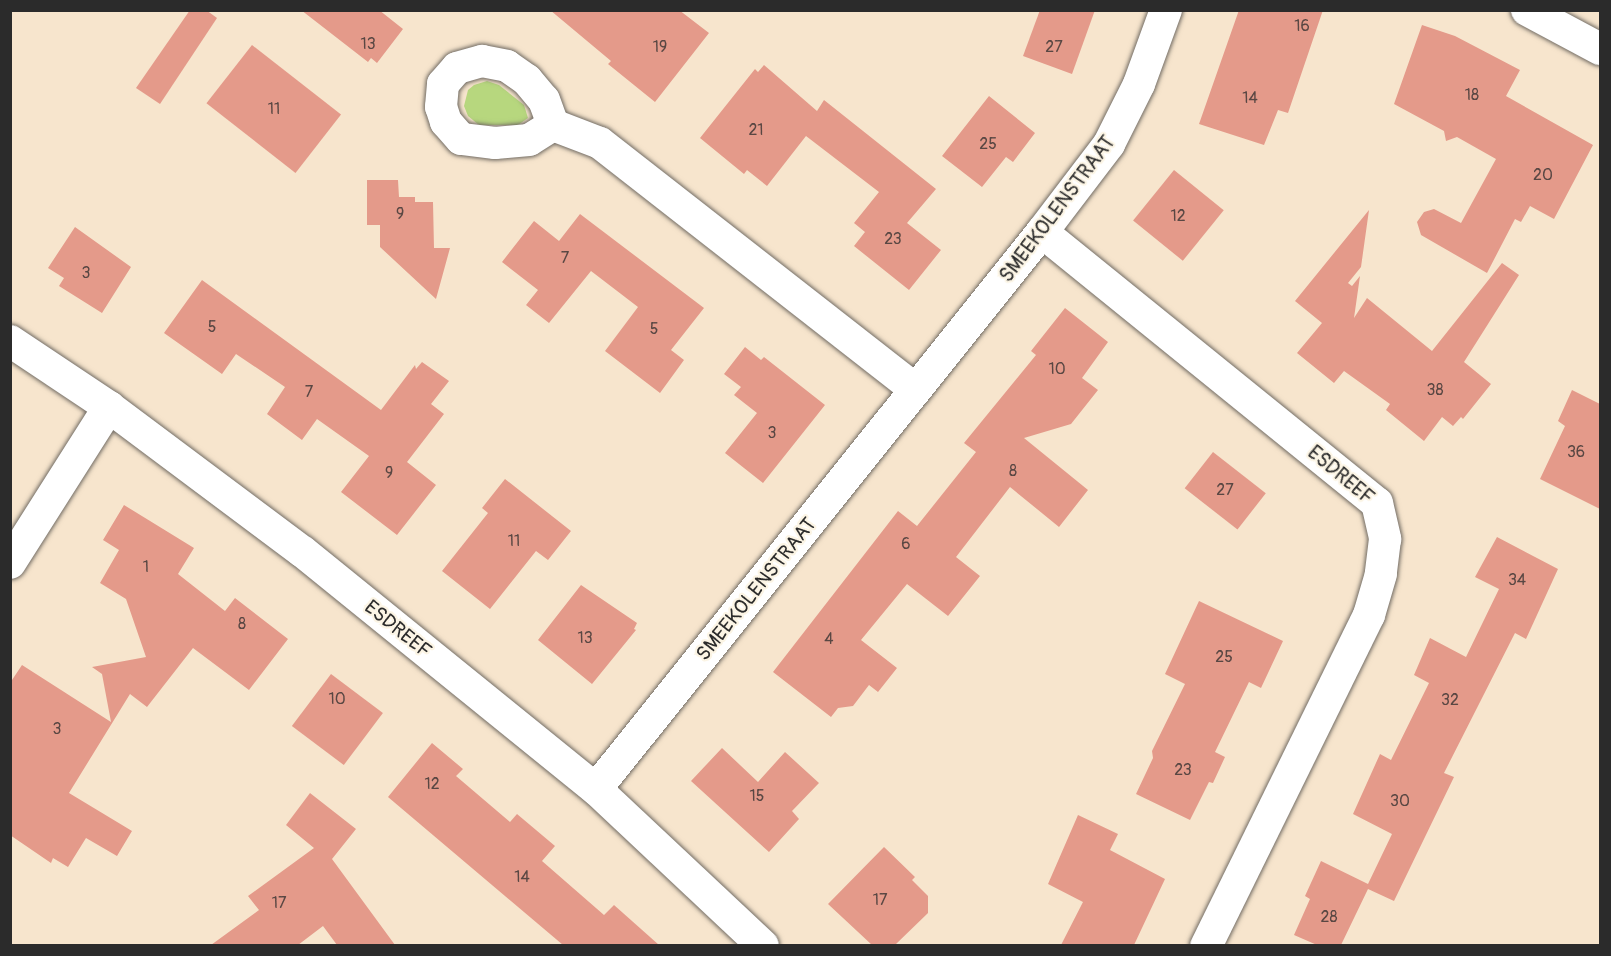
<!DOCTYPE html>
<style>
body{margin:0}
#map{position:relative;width:1611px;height:956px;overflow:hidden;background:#f7e5cd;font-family:Pangolin,sans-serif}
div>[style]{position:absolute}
.green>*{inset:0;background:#b7d77e}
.building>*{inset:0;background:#e49a8a;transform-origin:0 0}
.roads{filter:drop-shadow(0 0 2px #726c64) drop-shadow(0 0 2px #726c64)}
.street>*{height:32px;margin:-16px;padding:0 16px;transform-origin:16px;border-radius:16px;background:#fff}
span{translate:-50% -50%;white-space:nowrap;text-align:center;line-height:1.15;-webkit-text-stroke:4.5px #fcf5e5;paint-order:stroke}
.number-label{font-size:16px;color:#594743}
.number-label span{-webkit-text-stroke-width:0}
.street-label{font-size:20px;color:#2b2b2b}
.frame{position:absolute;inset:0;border:12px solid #2b2b2b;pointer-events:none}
</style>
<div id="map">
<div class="green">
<div style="clip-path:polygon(487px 81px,499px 85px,524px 105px,528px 118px,518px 125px,479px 125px,468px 116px,464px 106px,468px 90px,474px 85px)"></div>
</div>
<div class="building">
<div style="clip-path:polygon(190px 10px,206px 10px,217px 18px,160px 104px,136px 88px)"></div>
<div style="clip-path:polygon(301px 10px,379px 10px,403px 29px,377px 63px,371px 58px,368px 62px)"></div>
<div style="clip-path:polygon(550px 10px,679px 10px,709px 33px,655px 102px,608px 64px,611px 61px)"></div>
<div style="clip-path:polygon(1040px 10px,1095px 10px,1072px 74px,1023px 56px)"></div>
<div style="clip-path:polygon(1239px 10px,1323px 10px,1288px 113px,1278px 110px,1264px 145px,1199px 124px)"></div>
<div style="clip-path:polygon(1422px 25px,1455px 36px,1520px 70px,1506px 96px,1593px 145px,1554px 219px,1530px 206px,1521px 222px,1515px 219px,1487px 273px,1421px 235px,1417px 222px,1424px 212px,1434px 209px,1461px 223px,1496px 159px,1457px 137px,1446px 141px,1444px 131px,1394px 104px)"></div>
<div style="left:252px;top:45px;width:113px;height:74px;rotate:38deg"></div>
<div style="clip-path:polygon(764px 65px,817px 111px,824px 100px,936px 189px,907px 223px,941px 250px,909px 290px,854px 246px,865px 232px,854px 223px,879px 192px,806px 136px,767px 186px,747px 170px,744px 174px,700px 138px,755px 69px,758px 72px)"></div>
<div style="clip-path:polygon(989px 96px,1035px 133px,1013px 162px,1006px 157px,982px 187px,942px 156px)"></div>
<div style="left:1174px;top:170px;width:64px;height:65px;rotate:39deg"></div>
<div style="clip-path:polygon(367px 180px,398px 180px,399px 197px,415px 197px,415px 202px,433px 202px,434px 248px,450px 248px,436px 299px,380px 247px,380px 225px,367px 225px)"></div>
<div style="clip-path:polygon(1369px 210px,1361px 267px,1348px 283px,1352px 286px,1360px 276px,1354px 318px,1367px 298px,1432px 351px,1502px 263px,1519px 275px,1464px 362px,1491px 384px,1463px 419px,1461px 417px,1453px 426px,1442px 417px,1424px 441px,1386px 410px,1390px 404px,1344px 371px,1334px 383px,1297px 353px,1322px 323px,1295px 301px)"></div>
<div style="clip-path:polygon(580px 214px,704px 308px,671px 350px,684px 360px,660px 393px,605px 351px,638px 307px,591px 271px,549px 323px,526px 305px,538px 290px,502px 262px,534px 221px,559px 241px)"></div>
<div style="clip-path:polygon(75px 227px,131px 267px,102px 313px,59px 286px,64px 278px,48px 268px)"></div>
<div style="clip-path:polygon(202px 280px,381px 410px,415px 365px,416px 369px,422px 362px,449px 381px,431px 404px,444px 414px,407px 462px,436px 485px,397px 535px,341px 492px,369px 456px,317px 419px,302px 440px,267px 414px,285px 387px,236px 354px,222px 374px,164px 333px)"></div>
<div style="clip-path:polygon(1065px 308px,1108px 342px,1082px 378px,1098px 390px,1071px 424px,1024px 438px,1088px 490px,1059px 527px,1010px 487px,956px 557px,980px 576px,948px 616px,907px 584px,861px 640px,897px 668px,878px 692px,869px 685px,853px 706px,838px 708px,831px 717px,773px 672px,898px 511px,917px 526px,976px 452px,964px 443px,1036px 355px,1031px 351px)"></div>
<div style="clip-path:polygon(745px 347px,761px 360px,764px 357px,825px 405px,763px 483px,725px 453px,757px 413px,734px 395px,741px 387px,724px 374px)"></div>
<div style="clip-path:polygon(1572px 390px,1600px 404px,1600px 509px,1540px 479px,1565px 426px,1558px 421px)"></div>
<div style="left:1213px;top:452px;width:67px;height:46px;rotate:38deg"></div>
<div style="clip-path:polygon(505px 479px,571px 531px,548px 560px,536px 551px,490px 609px,442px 571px,488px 513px,482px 508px)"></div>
<div style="clip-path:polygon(124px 505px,194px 548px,178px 574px,225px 611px,235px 598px,288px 639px,249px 690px,193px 648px,147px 707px,130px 694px,69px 793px,132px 831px,117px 856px,86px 838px,68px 867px,53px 858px,51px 863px,10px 835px,10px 683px,22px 665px,111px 722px,102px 674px,92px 667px,146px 657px,126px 599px,100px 583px,119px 550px,103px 540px)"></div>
<div style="clip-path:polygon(1497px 537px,1558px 569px,1526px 639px,1515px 633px,1444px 773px,1454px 777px,1394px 901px,1368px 889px,1341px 945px,1317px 945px,1294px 935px,1310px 899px,1305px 896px,1321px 861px,1368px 884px,1392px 834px,1353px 814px,1380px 754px,1391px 760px,1429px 683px,1414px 675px,1430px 638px,1466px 657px,1499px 589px,1475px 577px)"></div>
<div style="clip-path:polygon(581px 585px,637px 623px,634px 629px,636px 630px,592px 684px,538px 640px)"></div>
<div style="clip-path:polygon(1199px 601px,1283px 641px,1261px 688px,1249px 682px,1215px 752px,1225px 757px,1213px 783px,1209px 782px,1190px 820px,1136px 794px,1153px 758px,1152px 751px,1185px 684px,1165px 674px)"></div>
<div style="left:331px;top:674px;width:65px;height:65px;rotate:37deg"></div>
<div style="clip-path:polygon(432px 743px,463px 769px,456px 776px,510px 822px,517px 814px,555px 846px,542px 861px,604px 915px,614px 905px,659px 945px,563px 945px,388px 797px)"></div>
<div style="clip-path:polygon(722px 748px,758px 782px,785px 752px,819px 783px,792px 811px,799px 819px,769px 852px,691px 781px)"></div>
<div style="clip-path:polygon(310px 793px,356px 829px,332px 859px,395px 945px,337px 945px,323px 926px,298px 945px,211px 945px,259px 910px,248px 896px,314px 848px,286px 825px)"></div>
<div style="clip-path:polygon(1078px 815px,1118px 834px,1110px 850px,1165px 879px,1134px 945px,1061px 945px,1083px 902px,1048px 884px)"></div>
<div style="clip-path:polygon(884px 847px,915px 877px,912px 880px,928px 896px,928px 913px,895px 945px,872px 945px,828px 904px)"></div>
</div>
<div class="roads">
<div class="street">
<div style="left:1527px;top:10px;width:83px;rotate:28.1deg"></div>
<div style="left:553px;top:125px;width:28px;rotate:148deg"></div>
<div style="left:529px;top:140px;width:34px;rotate:175deg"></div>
<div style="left:495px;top:143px;width:34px;rotate:-173deg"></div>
<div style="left:461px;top:139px;width:23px;rotate:-131deg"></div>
<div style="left:446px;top:122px;width:16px;rotate:-108deg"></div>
<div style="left:441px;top:107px;width:23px;rotate:-85deg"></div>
<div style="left:443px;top:84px;width:21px;rotate:-49deg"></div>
<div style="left:457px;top:68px;width:26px;rotate:-16deg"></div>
<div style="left:482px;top:61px;width:25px;rotate:11deg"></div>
<div style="left:507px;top:66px;width:24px;rotate:35deg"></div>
<div style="left:527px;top:80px;width:26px;rotate:50deg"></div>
<div style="left:544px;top:100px;width:27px;rotate:70deg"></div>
<div style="left:553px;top:125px;width:50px;rotate:21deg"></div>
<div style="left:600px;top:143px;width:400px;rotate:38deg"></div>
<div style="left:1042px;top:232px;width:431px;rotate:39deg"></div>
<div style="left:1377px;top:503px;width:37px;rotate:77deg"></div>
<div style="left:1385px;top:539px;width:35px;rotate:97deg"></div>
<div style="left:1381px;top:574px;width:43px;rotate:106.3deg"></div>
<div style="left:1369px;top:615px;width:369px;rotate:116.2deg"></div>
<div style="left:10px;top:341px;width:119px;rotate:33.7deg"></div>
<div style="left:109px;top:407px;width:242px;rotate:36.8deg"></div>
<div style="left:303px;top:552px;width:377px;rotate:39deg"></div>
<div style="left:596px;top:789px;width:229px;rotate:43.2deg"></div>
<div style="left:10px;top:563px;width:185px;rotate:-57.6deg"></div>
<div style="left:596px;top:789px;width:714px;rotate:-51.32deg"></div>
<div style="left:1042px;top:232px;width:111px;rotate:-52.7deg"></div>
<div style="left:1109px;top:144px;width:67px;rotate:-63.4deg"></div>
<div style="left:1139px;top:84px;width:79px;rotate:-70deg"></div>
</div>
</div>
<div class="number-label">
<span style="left:1302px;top:26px">16</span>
<span style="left:368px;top:44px">13</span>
<span style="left:660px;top:47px">19</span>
<span style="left:1054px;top:47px">27</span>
<span style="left:1472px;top:95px">18</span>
<span style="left:1250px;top:98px">14</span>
<span style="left:274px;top:109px">11</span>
<span style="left:756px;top:130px">21</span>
<span style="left:988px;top:144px">25</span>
<span style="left:1543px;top:175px">20</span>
<span style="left:400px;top:214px">9</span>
<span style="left:1178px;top:216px">12</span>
<span style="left:893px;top:239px">23</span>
<span style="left:565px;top:258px">7</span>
<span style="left:86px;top:273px">3</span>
<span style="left:212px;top:327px">5</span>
<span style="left:654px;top:329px">5</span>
<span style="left:1057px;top:369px">10</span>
<span style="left:1435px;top:390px">38</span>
<span style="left:309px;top:392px">7</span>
<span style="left:772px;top:433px">3</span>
<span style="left:1576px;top:452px">36</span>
<span style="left:1013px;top:471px">8</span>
<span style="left:389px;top:473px">9</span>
<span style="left:1225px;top:490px">27</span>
<span style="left:514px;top:541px">11</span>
<span style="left:906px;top:544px">6</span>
<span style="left:146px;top:567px">1</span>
<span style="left:1517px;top:580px">34</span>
<span style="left:242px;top:624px">8</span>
<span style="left:585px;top:638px">13</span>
<span style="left:829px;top:639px">4</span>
<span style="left:1224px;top:657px">25</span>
<span style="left:337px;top:699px">10</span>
<span style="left:1450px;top:700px">32</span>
<span style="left:57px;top:729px">3</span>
<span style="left:1183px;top:770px">23</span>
<span style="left:432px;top:784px">12</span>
<span style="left:757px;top:796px">15</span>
<span style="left:1400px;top:801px">30</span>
<span style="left:522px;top:877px">14</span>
<span style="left:880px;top:900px">17</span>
<span style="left:279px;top:903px">17</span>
<span style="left:1329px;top:917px">28</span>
</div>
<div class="street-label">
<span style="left:1057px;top:209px;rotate:-53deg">SMEEKOLENSTRAAT</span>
<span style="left:1341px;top:475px;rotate:40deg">ESDREEF</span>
<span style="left:756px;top:589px;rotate:-51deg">SMEEKOLENSTRAAT</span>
<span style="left:398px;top:629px;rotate:39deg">ESDREEF</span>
</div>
<div class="frame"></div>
</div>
